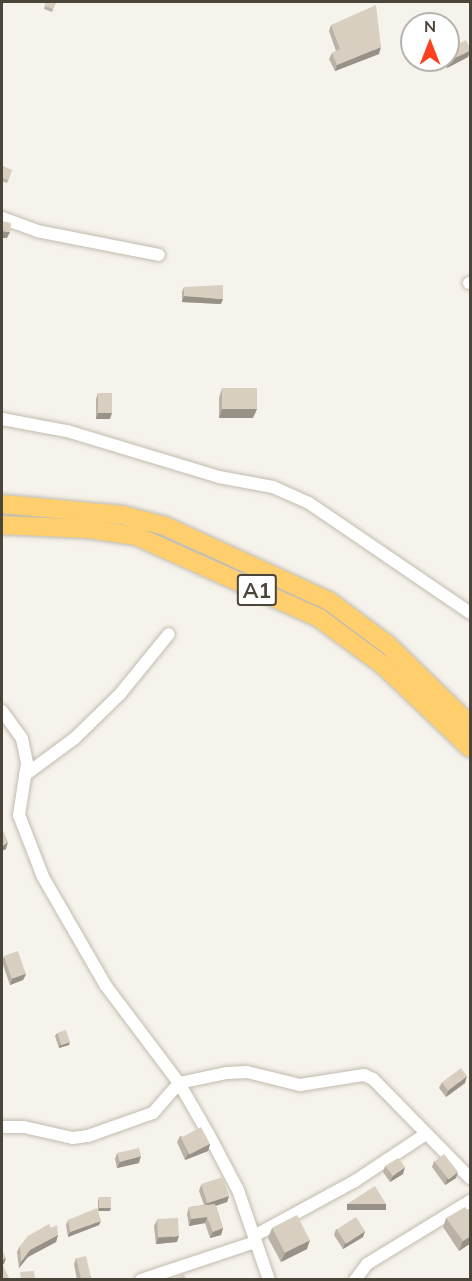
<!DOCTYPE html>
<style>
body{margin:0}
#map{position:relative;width:472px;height:1281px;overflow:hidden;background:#f6f3ec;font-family:Mulish,sans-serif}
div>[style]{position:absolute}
.roads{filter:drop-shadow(0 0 2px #c2bbae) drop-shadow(0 0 2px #c2bbae)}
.minor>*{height:12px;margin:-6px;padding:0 6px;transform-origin:6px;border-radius:6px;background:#fff}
.highway>*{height:18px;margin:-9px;padding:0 9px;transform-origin:9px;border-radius:9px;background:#ffcf6e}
.wall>*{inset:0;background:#bab2a6}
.shaded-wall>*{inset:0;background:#979187;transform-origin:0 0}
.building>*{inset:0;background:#d8cfc1;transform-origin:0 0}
span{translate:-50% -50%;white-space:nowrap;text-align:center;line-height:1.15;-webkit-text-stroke:5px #fff;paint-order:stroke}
.shield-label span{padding:2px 4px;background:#fff;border:2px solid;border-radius:4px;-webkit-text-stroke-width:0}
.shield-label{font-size:21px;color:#4b4439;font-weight:700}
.frame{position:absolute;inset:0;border:3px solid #4b4439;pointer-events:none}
.north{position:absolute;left:400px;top:12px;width:60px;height:60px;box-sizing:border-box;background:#fff;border:2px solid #b7b4b0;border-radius:50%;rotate:0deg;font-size:16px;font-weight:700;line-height:24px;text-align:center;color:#4b4439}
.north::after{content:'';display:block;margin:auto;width:21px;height:27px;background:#fc3f1d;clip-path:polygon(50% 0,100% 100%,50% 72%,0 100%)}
</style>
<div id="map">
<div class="roads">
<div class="minor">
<div style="left:2px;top:218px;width:37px;rotate:20deg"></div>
<div style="left:37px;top:231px;width:124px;rotate:11.1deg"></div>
<div style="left:469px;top:283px;width:1px"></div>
<div style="left:2px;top:419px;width:66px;rotate:10.5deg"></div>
<div style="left:67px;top:431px;width:159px;rotate:16.8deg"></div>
<div style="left:219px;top:477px;width:55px;rotate:10.5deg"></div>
<div style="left:273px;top:487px;width:39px;rotate:24deg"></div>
<div style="left:309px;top:503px;width:195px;rotate:34.3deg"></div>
<div style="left:2px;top:711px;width:34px;rotate:54deg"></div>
<div style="left:22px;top:739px;width:25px;rotate:78deg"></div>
<div style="left:27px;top:763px;width:53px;rotate:98.7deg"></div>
<div style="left:19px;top:815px;width:66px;rotate:68.8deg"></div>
<div style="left:43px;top:877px;width:126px;rotate:60deg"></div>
<div style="left:106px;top:986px;width:121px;rotate:53deg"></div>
<div style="left:179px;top:1083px;width:60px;rotate:60deg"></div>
<div style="left:209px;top:1135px;width:62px;rotate:62.2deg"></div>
<div style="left:238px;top:1190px;width:95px;rotate:71deg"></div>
<div style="left:25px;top:775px;width:62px;rotate:-36.5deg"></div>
<div style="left:75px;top:738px;width:63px;rotate:-44.4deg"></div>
<div style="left:120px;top:694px;width:77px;rotate:-50.8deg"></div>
<div style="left:2px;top:1127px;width:22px"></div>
<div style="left:24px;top:1127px;width:50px;rotate:12.7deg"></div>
<div style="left:73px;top:1138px;width:15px;rotate:-8deg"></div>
<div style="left:88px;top:1136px;width:69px;rotate:-19.5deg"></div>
<div style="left:153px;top:1113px;width:40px;rotate:-49deg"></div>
<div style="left:179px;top:1083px;width:49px;rotate:-11.8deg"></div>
<div style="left:227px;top:1073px;width:20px;rotate:-3deg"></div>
<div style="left:247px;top:1072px;width:55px;rotate:13.8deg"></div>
<div style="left:300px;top:1085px;width:65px;rotate:-8.9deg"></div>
<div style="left:364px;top:1075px;width:10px;rotate:24deg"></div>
<div style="left:373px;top:1079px;width:139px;rotate:45.6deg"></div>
<div style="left:254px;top:1236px;width:115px;rotate:-28.6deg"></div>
<div style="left:355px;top:1181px;width:85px;rotate:-33.5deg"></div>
<div style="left:141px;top:1280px;width:120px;rotate:-18.4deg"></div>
<div style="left:355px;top:1280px;width:20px;rotate:-53deg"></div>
<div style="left:367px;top:1264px;width:121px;rotate:-31.5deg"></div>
</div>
<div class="highway">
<div style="left:2px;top:504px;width:121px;rotate:5.2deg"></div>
<div style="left:122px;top:515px;width:44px;rotate:14.3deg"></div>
<div style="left:165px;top:526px;width:180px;rotate:24.6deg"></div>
<div style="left:329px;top:601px;width:72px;rotate:36.6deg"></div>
<div style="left:387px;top:644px;width:116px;rotate:44.3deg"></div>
<div style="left:2px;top:525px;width:87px;rotate:2.6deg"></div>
<div style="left:89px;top:529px;width:48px;rotate:8.5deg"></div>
<div style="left:136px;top:536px;width:201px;rotate:24.1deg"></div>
<div style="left:319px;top:618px;width:81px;rotate:36.4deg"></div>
<div style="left:384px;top:666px;width:119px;rotate:43.6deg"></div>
</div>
</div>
<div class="wall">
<div style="clip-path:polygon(46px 2px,56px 2px,52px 12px,44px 9px)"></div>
<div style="clip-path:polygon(331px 25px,379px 54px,335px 71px,329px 59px,332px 53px,336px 51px,329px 31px)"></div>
<div style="clip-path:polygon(448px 49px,468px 57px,447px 68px,443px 60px,448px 60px)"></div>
<div style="clip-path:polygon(12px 170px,7px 183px,2px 181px,2px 171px)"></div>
<div style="clip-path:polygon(184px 287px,221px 304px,182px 302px,182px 292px)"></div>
<div style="clip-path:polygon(222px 388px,253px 418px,219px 418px,219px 398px)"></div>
<div style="clip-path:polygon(98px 393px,110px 419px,96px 419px,96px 399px)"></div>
<div style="clip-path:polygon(4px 956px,26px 974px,23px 980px,10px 985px,2px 962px)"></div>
<div style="clip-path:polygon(57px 1033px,69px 1045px,59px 1048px,55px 1036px)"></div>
<div style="clip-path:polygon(442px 1082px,465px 1083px,446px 1097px,439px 1088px)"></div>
<div style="clip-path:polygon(180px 1136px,210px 1144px,208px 1151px,185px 1160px,177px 1142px)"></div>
<div style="clip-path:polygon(117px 1153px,139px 1163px,117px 1168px,115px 1159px)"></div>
<div style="clip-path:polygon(434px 1161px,456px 1178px,445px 1185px,432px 1167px)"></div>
<div style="clip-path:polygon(385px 1166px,403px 1174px,390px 1182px,383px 1172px)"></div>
<div style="clip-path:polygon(201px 1185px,229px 1196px,227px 1202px,216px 1206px,223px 1228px,221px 1235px,210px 1238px,205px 1223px,189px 1226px,187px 1214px,189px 1207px,204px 1205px,199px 1191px)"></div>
<div style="clip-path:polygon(99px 1197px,110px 1211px,98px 1211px,99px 1225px,68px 1237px,66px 1225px,68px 1220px,98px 1210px,98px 1200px)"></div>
<div style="clip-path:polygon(471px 1215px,471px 1243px,459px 1251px,443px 1227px,446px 1218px)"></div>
<div style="clip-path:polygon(157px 1220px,177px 1242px,156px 1244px,154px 1226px)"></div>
<div style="clip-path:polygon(51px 1228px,58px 1235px,56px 1242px,28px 1257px,19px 1268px,17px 1252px,20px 1246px)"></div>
<div style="clip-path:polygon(272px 1228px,307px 1249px,281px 1262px,268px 1238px)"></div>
<div style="clip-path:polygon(336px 1229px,365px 1231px,363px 1237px,343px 1249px,334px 1235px)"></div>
<div style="clip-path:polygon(76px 1258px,91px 1277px,90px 1280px,77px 1280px,74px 1264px)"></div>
</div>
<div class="shaded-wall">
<div style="clip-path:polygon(381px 47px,379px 54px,335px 71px,337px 65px)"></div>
<div style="clip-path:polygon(471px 50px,468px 57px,447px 68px,449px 61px)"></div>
<div style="clip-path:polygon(2px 231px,10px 232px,7px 238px,2px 238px)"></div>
<div style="clip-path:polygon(184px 296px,223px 299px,221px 304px,182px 302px)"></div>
<div style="clip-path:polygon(222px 409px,257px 409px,253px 418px,219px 418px)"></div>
<div style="clip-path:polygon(98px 413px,112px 413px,110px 419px,96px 419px)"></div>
<div style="clip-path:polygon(8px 842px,6px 849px,2px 851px,2px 846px)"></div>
<div style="clip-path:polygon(26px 974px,23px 980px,10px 985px,12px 979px)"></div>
<div style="clip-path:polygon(70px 1042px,69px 1045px,59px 1048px,60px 1045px)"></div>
<div style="clip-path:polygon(467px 1076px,465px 1083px,446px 1097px,448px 1091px)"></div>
<div style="clip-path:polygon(210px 1144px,208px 1151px,185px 1160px,188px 1154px)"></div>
<div style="clip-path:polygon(141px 1156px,139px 1163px,117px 1168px,120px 1162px)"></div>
<div style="clip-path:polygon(405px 1167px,403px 1174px,390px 1182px,393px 1176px)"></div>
<div style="clip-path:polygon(458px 1172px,456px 1178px,445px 1185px,447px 1179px)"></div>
<div style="clip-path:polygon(229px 1196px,227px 1202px,205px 1209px,207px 1203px)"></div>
<div style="left:347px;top:1204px;width:39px;height:6px"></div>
<div style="clip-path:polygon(99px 1208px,111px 1208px,110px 1211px,98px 1211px)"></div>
<div style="clip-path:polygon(207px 1217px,205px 1223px,189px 1226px,191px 1219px)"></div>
<div style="clip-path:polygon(101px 1221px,99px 1225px,68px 1237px,70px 1232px)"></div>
<div style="clip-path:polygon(223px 1228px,221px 1235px,210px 1238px,213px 1232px)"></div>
<div style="clip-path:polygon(365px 1231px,363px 1237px,343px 1249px,345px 1243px)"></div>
<div style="clip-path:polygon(58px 1235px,56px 1242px,28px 1257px,19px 1268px,21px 1262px,30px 1250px)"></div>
<div style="clip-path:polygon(179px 1236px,177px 1242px,156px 1244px,158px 1238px)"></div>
<div style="clip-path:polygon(471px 1236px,471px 1243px,459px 1251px,463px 1241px)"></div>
<div style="clip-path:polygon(310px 1240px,307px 1249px,281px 1262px,285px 1253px)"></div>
<div style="clip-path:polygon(6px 1258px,4px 1264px,2px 1265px,2px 1260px)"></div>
<div style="clip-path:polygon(91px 1277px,90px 1280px,80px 1280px,80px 1279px)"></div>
</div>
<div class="building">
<div style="clip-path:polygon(46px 2px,56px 2px,53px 9px,45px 6px)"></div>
<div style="clip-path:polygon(376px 5px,381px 47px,337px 65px,332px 53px,340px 49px,331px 25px)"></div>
<div style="clip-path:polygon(466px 40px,471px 50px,449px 61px,448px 59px,448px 49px)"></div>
<div style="clip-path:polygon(3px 166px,12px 170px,8px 180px,2px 178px,2px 171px)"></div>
<div style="clip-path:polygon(2px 221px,11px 223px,10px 232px,2px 231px)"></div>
<div style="clip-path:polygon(223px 285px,223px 299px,184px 296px,184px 287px)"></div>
<div style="left:222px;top:388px;width:35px;height:21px"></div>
<div style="left:98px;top:393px;width:14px;height:20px"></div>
<div style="clip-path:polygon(2px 828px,8px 842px,2px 846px)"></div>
<div style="left:18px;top:951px;width:24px;height:15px;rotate:71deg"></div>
<div style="left:66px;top:1030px;width:13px;height:9px;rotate:72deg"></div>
<div style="left:461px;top:1068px;width:10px;height:24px;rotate:53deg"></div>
<div style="left:201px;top:1127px;width:19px;height:23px;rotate:62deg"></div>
<div style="clip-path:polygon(139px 1148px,141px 1156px,120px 1162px,117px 1153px)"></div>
<div style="left:444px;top:1154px;width:23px;height:12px;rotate:52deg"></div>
<div style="clip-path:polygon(398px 1158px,405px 1167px,393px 1176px,385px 1166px)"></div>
<div style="left:223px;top:1177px;width:20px;height:23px;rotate:72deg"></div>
<div style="clip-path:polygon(375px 1186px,386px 1204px,347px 1204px)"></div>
<div style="left:99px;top:1197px;width:12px;height:11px"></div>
<div style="clip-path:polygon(215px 1204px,223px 1228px,213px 1232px,207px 1217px,191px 1219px,189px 1207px)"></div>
<div style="clip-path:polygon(465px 1207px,471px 1215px,471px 1236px,463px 1241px,446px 1218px)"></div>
<div style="clip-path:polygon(97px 1208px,101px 1221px,70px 1232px,68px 1220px)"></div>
<div style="left:297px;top:1215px;width:28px;height:28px;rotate:63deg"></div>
<div style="left:356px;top:1217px;width:17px;height:23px;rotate:57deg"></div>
<div style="left:178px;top:1218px;width:18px;height:21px;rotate:87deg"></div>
<div style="clip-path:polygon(49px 1224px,51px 1228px,57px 1225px,58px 1235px,30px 1250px,21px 1262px,20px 1246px,28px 1236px)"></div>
<div style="clip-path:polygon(2px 1250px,6px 1258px,2px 1260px)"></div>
<div style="left:86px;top:1256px;width:22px;height:10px;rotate:77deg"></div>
<div style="clip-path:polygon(2px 1263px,10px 1280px,2px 1280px)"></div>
<div style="clip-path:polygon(34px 1271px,35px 1280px,21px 1280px,20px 1272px)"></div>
<div style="clip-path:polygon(183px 1273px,187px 1280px,172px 1280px)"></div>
</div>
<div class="shield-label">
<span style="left:257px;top:590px">A1</span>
</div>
<div class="frame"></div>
<div class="north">N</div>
</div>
